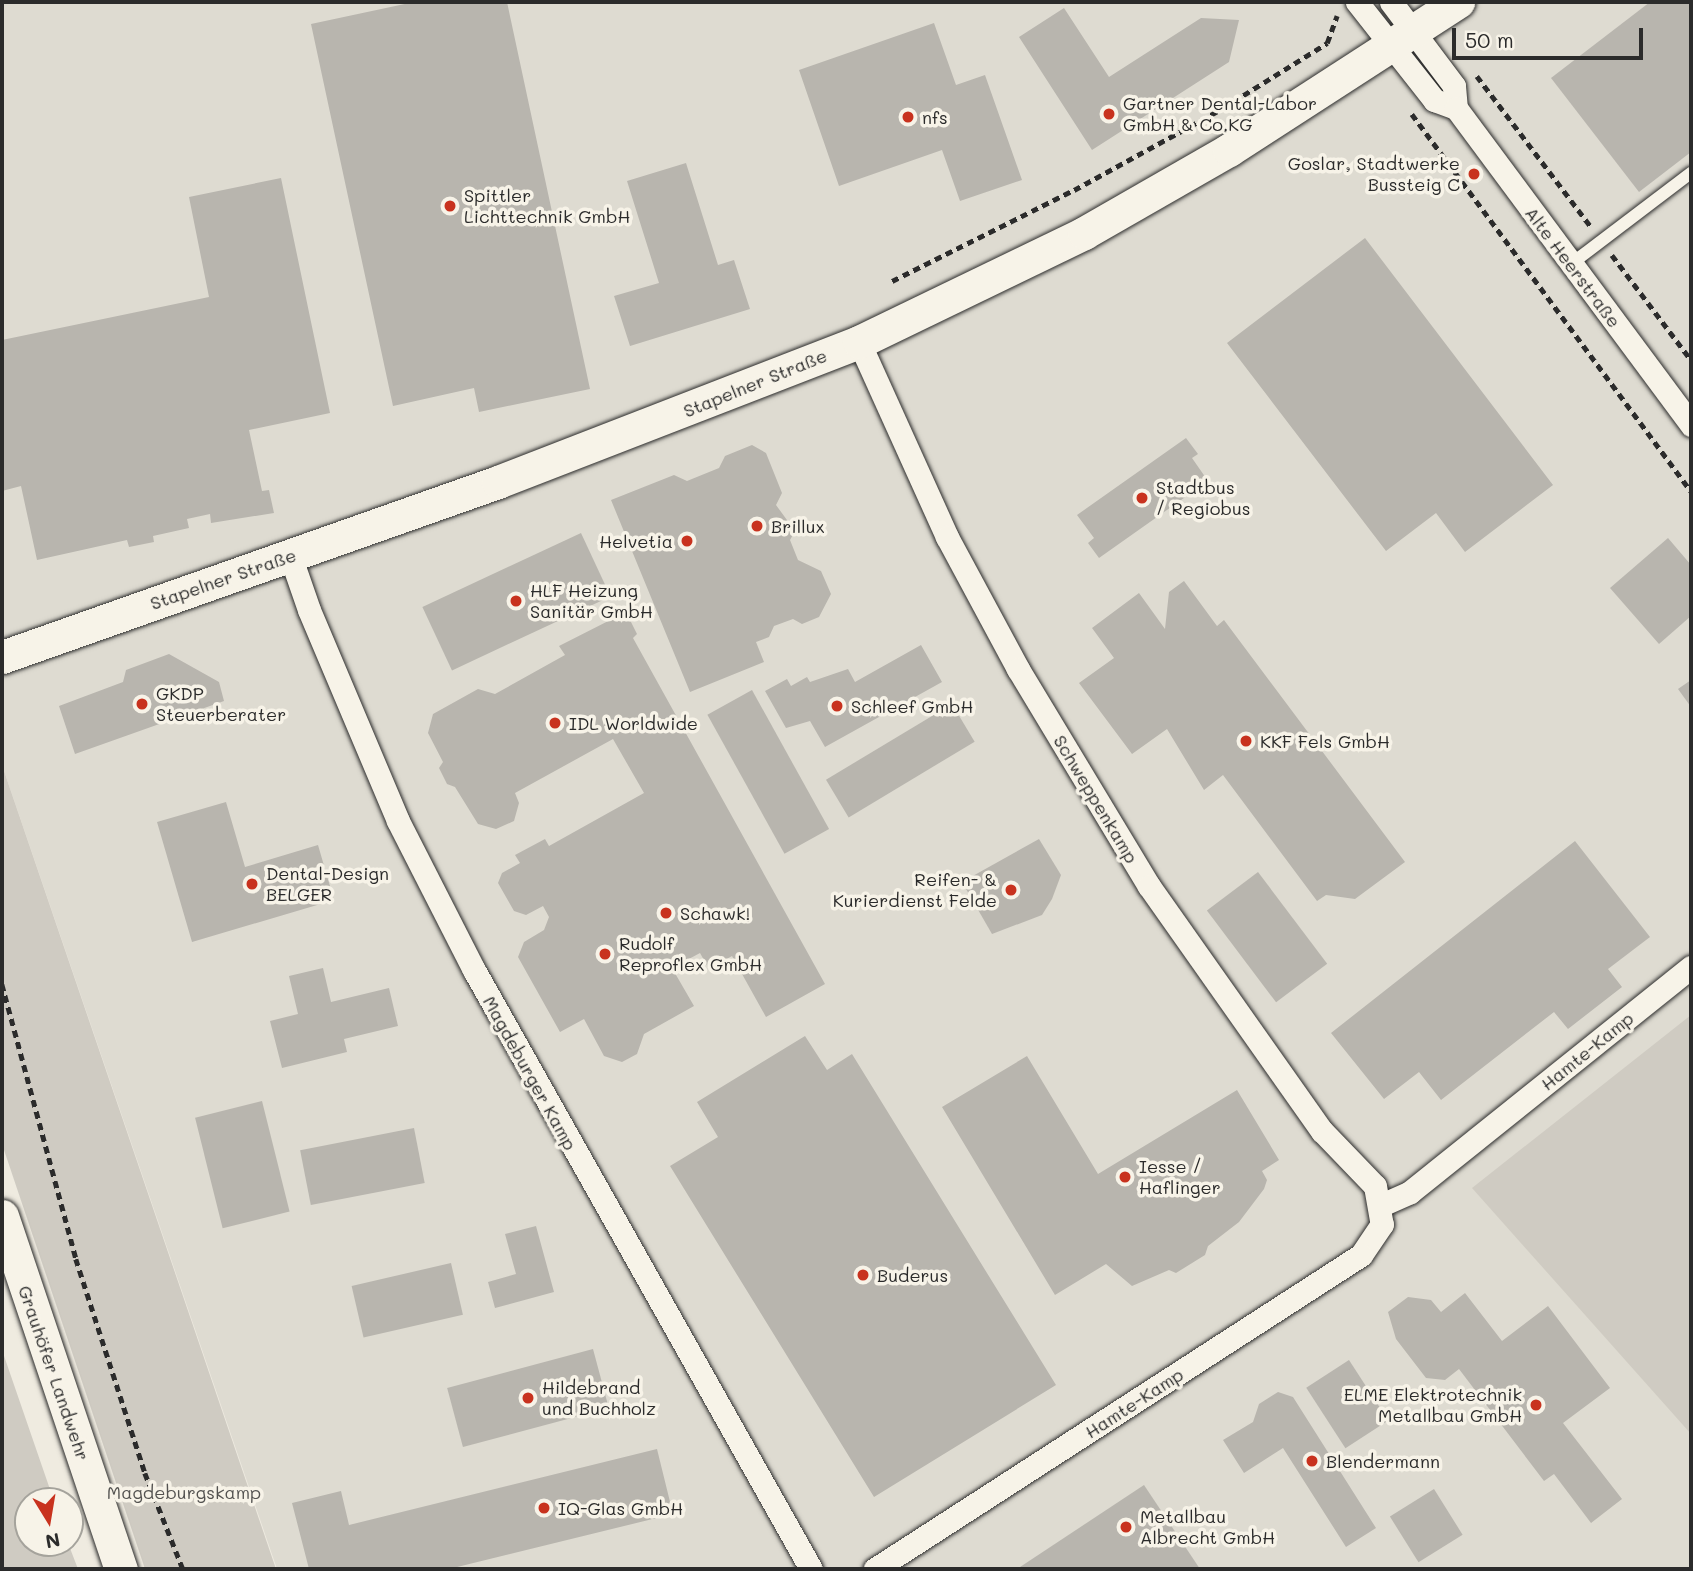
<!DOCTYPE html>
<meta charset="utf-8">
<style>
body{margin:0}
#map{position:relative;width:1693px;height:1571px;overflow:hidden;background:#efebe0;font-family:Mali,sans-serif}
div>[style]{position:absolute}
.built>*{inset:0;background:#dedbd1}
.green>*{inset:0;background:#cfcbc2}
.building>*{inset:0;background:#b8b5ae;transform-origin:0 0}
.path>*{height:4.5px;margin-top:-2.25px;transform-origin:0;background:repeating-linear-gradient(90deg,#2b2b2b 0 7px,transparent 0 12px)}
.roads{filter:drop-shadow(0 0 2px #2b2b2b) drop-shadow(0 0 2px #2b2b2b)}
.lane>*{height:12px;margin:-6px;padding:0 6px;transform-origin:6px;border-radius:6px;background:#f7f3e8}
.street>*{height:23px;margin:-11.5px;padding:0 11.5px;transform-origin:11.5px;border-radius:11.5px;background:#f7f3e8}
.secondary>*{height:33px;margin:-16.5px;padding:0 16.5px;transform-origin:16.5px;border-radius:16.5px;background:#f7f3e8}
.dots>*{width:19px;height:19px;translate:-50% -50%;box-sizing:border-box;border:4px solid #f7f3e8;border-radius:50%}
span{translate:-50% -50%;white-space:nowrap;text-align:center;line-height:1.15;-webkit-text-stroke:7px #f7f3e8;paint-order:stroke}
.poi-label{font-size:18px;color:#2b2b2b}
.left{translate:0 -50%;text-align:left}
.right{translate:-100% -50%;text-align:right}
.street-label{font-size:18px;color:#2b2b2b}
.park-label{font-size:18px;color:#545351}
.frame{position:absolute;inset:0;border:4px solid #2b2b2b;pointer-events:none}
.north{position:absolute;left:14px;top:1487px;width:70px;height:70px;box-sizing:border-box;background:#f7f3e8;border:2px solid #a5a39c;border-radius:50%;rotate:169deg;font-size:19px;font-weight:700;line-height:28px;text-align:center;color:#2b2b2b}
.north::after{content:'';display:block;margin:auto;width:24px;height:32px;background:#c8321e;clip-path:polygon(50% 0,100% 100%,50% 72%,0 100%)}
.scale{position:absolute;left:1452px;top:28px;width:191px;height:32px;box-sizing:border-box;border:4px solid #2b2b2b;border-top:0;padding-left:9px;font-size:21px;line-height:24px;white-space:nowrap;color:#2b2b2b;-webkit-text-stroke:5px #f7f3e8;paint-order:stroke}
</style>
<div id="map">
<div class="built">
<div style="clip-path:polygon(2px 2px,1691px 2px,1691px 1569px,277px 1569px,2px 765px)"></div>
</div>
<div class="green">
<div style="clip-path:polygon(2px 765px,276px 1569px,145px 1569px,2px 1144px)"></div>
<div style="clip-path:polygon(1691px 1015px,1691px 1434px,1472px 1188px)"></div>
<div style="clip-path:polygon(2px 1350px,54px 1501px,28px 1501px,28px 1543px,68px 1543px,78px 1569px,2px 1569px)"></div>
</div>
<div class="building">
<div style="clip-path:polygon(414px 2px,507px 2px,590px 389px,479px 412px,474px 388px,393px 406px,311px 24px)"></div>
<div style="clip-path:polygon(1650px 2px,1691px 2px,1691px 152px,1639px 192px,1551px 78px)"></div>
<div style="clip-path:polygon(1064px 8px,1109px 77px,1201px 18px,1239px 20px,1229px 62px,1092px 150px,1019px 37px)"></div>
<div style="clip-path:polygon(934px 23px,956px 85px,985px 75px,1022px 180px,960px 201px,942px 150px,839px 186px,799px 70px)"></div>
<div style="clip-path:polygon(686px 163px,718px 265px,734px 260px,750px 309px,630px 346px,614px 296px,659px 283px,627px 181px)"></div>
<div style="clip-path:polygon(281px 178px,330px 413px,249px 430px,262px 491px,269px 490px,274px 513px,211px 523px,210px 514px,187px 519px,189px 528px,153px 536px,154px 542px,129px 547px,127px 540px,37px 560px,21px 486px,2px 491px,2px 340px,209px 297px,189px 197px)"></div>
<div style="clip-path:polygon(1365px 238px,1553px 485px,1465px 552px,1436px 513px,1386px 551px,1227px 343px)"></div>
<div style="clip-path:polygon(1186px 438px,1198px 454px,1192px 458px,1208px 481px,1099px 558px,1088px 543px,1094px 538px,1077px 515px)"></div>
<div style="clip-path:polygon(752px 445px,766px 453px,782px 493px,776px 505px,795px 531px,790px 540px,798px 560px,821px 571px,831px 594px,819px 617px,802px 624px,793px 619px,774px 626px,769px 637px,756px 642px,764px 662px,690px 692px,611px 500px,674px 475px,687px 481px,719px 468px,725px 456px)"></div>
<div style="left:581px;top:533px;width:70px;height:175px;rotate:65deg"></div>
<div style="clip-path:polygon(1668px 538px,1691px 565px,1691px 616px,1659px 644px,1610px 588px)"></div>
<div style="clip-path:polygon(1184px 581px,1217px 626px,1224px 620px,1405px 862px,1355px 899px,1326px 895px,1317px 901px,1223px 775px,1204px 790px,1167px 729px,1132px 754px,1079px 683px,1114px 658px,1092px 628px,1139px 593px,1165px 629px,1169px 592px)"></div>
<div style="clip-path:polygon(626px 612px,637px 634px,633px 638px,825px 984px,766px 1017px,732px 956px,709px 969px,700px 953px,672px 968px,694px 1006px,644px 1034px,637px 1054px,622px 1062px,604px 1056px,584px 1019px,560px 1032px,518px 957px,524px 942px,544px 930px,549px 917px,543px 906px,526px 915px,514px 911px,498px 883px,502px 873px,520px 863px,515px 855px,545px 839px,549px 846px,644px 793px,613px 739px,515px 793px,519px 803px,514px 821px,496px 829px,478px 824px,455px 787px,447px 784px,439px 768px,443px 762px,428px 733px,433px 714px,478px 689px,495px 694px,565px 655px,559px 646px)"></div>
<div style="clip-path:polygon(921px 645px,942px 682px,825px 747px,810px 721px,786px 728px,765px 691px,787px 679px,791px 686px,807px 677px,810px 682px,848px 669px,855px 682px)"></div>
<div style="clip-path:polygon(169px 654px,219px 682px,224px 701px,75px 754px,59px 706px,123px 682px,126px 670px)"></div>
<div style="clip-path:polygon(1691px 680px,1691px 707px,1678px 689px)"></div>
<div style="left:752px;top:690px;width:159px;height:51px;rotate:61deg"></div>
<div style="left:952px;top:704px;width:44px;height:147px;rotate:59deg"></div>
<div style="clip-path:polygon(226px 802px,245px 867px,318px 845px,334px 900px,192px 942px,157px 822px)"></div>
<div style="clip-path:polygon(1039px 839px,1061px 875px,1052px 899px,1042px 915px,992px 934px,962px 882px)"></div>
<div style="clip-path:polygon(1575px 841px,1650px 937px,1608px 969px,1622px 987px,1568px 1029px,1554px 1012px,1441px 1100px,1419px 1072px,1384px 1099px,1331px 1033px)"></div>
<div style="left:1258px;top:872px;width:115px;height:64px;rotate:53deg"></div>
<div style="clip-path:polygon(323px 968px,331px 1002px,389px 988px,398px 1026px,344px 1039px,347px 1052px,282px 1068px,270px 1021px,298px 1014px,289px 976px)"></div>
<div style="clip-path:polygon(805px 1036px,827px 1070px,852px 1054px,1056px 1385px,874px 1497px,670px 1166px,718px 1137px,697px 1102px)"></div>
<div style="clip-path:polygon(1027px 1056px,1098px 1174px,1237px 1090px,1279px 1160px,1262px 1171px,1267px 1180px,1264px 1189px,1239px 1222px,1208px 1246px,1205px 1255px,1176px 1273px,1169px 1270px,1132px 1286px,1106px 1264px,1055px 1295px,942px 1107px)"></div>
<div style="left:262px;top:1101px;width:114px;height:69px;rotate:76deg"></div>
<div style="left:414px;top:1128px;width:56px;height:116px;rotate:79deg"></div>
<div style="clip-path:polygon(536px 1226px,554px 1292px,495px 1308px,488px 1282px,516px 1274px,505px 1234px)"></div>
<div style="left:451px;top:1263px;width:53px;height:102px;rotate:77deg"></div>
<div style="clip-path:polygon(1465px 1293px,1502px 1341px,1548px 1306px,1610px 1388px,1563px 1423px,1622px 1499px,1591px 1523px,1554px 1474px,1544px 1481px,1459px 1369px,1445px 1380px,1426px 1378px,1396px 1339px,1388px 1312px,1408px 1297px,1431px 1300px,1441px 1312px)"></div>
<div style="left:593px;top:1349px;width:61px;height:151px;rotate:75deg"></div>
<div style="left:1349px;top:1360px;width:72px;height:51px;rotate:57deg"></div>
<div style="clip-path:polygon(1278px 1392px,1293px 1397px,1376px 1528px,1346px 1547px,1283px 1448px,1244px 1473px,1223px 1440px,1253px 1422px,1259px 1404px)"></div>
<div style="clip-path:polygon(657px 1449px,673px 1514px,449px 1569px,309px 1569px,292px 1503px,341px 1491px,349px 1525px)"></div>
<div style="clip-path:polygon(1144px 1485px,1200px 1569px,1017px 1569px)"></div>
<div style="left:1434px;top:1489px;width:54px;height:52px;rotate:58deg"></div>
</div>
<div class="path">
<div style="left:1477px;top:76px;width:191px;rotate:52.9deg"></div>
<div style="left:1412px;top:114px;width:469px;rotate:53.5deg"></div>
<div style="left:1612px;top:255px;width:131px;rotate:53deg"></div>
<div style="left:892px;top:281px;width:203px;rotate:-26.6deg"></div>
<div style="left:1074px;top:190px;width:170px;rotate:-28.8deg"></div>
<div style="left:1223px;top:108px;width:123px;rotate:-32deg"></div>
<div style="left:1327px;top:43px;width:29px;rotate:-70deg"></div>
<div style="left:2px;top:984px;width:285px;rotate:74.9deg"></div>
<div style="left:76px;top:1259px;width:225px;rotate:72.1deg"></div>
<div style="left:145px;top:1473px;width:103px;rotate:68.4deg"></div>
</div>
<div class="roads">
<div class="lane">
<div style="left:1571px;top:264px;width:151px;rotate:-37.2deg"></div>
</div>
<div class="street">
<div style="left:1357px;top:2px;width:125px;rotate:51.8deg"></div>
<div style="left:1434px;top:100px;width:23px;rotate:20deg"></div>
<div style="left:1391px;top:2px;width:105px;rotate:53.1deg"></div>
<div style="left:1454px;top:86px;width:22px;rotate:85deg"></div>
<div style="left:1456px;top:108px;width:395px;rotate:53.4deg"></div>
<div style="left:859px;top:342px;width:214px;rotate:65.7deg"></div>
<div style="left:947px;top:537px;width:150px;rotate:61.7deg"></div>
<div style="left:1018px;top:669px;width:253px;rotate:58.9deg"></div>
<div style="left:1149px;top:886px;width:300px;rotate:54.8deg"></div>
<div style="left:1322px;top:1131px;width:76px;rotate:46.1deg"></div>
<div style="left:1375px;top:1186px;width:39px;rotate:80deg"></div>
<div style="left:1382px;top:1224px;width:37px;rotate:124deg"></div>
<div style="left:1361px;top:1255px;width:579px;rotate:147.13deg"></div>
<div style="left:290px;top:555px;width:58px;rotate:70.9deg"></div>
<div style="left:309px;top:610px;width:229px;rotate:67.1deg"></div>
<div style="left:398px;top:821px;width:167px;rotate:63deg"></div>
<div style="left:474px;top:970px;width:687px;rotate:60.64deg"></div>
<div style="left:1379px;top:1206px;width:34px;rotate:-24deg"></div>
<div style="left:1410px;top:1192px;width:360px;rotate:-38.7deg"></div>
</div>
<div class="secondary">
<div style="left:2px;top:657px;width:526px;rotate:-19.43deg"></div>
<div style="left:498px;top:482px;width:387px;rotate:-21.2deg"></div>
<div style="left:859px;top:342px;width:250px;rotate:-25.8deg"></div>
<div style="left:1084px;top:233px;width:167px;rotate:-29.8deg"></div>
<div style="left:1229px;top:150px;width:273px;rotate:-32.9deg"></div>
<div style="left:2px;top:1216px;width:373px;rotate:71.4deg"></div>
</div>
</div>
<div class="dots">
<div style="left:1109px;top:114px;background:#c8321e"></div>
<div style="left:908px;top:117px;background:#c8321e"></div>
<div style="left:1474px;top:174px;background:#c8321e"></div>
<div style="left:450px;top:206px;background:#c8321e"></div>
<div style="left:1142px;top:498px;background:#c8321e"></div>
<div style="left:757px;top:526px;background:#c8321e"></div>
<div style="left:687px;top:541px;background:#c8321e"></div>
<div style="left:516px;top:601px;background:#c8321e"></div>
<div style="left:142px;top:704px;background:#c8321e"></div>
<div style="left:837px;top:706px;background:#c8321e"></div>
<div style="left:555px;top:723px;background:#c8321e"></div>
<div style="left:1246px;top:741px;background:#c8321e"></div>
<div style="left:252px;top:884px;background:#c8321e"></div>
<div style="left:1011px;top:890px;background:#c8321e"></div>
<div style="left:666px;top:913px;background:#c8321e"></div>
<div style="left:605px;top:954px;background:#c8321e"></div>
<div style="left:1125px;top:1177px;background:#c8321e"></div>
<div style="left:863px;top:1275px;background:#c8321e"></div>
<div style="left:528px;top:1398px;background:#c8321e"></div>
<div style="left:1536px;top:1405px;background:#c8321e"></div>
<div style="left:1312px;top:1461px;background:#c8321e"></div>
<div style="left:544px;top:1508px;background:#c8321e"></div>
<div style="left:1126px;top:1527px;background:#c8321e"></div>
</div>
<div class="poi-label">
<span class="left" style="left:1123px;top:114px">Gartner Dental-Labor<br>GmbH &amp; Co.KG</span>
<span class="left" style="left:922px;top:117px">nfs</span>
<span class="right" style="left:1460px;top:174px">Goslar, Stadtwerke<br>Bussteig C</span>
<span class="left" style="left:464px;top:206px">Spittler<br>Lichttechnik GmbH</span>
<span class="left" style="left:1156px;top:498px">Stadtbus<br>/ Regiobus</span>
<span class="left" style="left:771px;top:526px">Brillux</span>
<span class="right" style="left:673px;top:541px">Helvetia</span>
<span class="left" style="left:530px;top:601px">HLF Heizung<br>Sanitär GmbH</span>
<span class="left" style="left:156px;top:704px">GKDP<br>Steuerberater</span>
<span class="left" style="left:851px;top:706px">Schleef GmbH</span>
<span class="left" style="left:569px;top:723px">IDL Worldwide</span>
<span class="left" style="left:1260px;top:741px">KKF Fels GmbH</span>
<span class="left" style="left:266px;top:884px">Dental-Design<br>BELGER</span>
<span class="right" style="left:997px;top:890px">Reifen- &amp;<br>Kurierdienst Felde</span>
<span class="left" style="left:680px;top:913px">Schawk!</span>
<span class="left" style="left:619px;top:954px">Rudolf<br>Reproflex GmbH</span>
<span class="left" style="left:1139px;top:1177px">Iesse /<br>Haflinger</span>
<span class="left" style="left:877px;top:1275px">Buderus</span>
<span class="left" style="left:542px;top:1398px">Hildebrand<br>und Buchholz</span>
<span class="right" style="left:1522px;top:1405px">ELME Elektrotechnik<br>Metallbau GmbH</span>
<span class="left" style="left:1326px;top:1461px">Blendermann</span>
<span class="left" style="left:558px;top:1508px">IQ-Glas GmbH</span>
<span class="left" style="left:1140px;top:1527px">Metallbau<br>Albrecht GmbH</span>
</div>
<div class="street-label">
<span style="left:1573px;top:267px;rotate:53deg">Alte Heerstraße</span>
<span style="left:755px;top:383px;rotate:-22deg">Stapelner Straße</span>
<span style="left:223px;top:579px;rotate:-19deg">Stapelner Straße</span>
<span style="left:1096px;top:799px;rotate:59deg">Schweppenkamp</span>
<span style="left:1587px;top:1051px;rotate:-39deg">Hamte-Kamp</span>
<span style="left:530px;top:1073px;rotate:61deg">Magdeburger Kamp</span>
<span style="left:54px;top:1373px;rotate:71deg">Grauhöfer Landwehr</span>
<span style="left:1134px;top:1403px;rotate:-33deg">Hamte-Kamp</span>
</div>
<div class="park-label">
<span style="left:184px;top:1492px">Magdeburgskamp</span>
</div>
<div class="frame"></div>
<div class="north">N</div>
<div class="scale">50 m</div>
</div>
